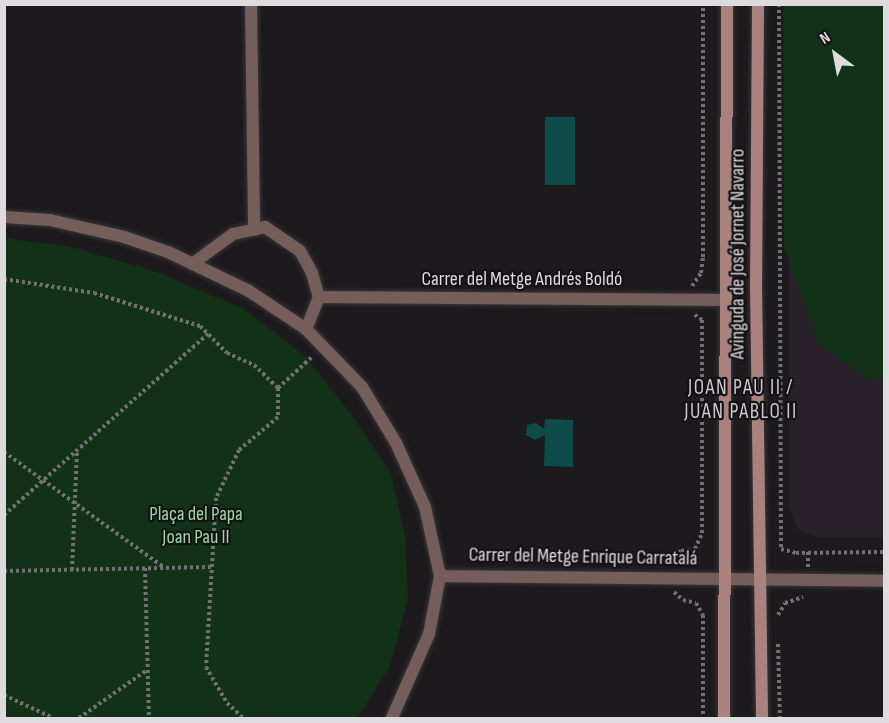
<!DOCTYPE html>
<meta charset="utf-8">
<style>
body{margin:0}
#map{position:relative;width:889px;height:723px;overflow:hidden;background:#1d1a1e;font-family:"Sofia Sans Condensed",sans-serif}
div>[style]{position:absolute}
.built>*{inset:0;background:#29212a}
.green>*{inset:0;background:#123217}
.water>*{inset:0;background:#0e4b4b;transform-origin:0 0}
.path>*{height:4px;margin-top:-2px;transform-origin:0;background:repeating-linear-gradient(90deg,#727073 0 3px,transparent 0 6px)}
.roads{filter:drop-shadow(0 0 2px #383539) drop-shadow(0 0 2px #383539)}
.street>*{height:12px;margin:-6px;padding:0 6px;transform-origin:6px;border-radius:6px;background:#755d5a}
.secondary>*{height:12px;margin:-6px;padding:0 6px;transform-origin:6px;border-radius:6px;background:#a9827d}
span{translate:-50% -50%;white-space:nowrap;text-align:center;line-height:1.15;-webkit-text-stroke:4.5px #141115;paint-order:stroke}
.street-label{font-size:20px;color:#dddbde}
.park-label{font-size:20px;color:#9adaa1}
.neighbourhood-label{font-size:21px;color:#ccc7cc;letter-spacing:1.5px}
.frame{position:absolute;inset:0;border:6px solid #dddbde;pointer-events:none}
.north{position:absolute;left:805px;top:24px;width:60px;height:60px;-webkit-text-stroke:4px #141115;paint-order:stroke;rotate:328deg;font-size:16px;font-weight:700;line-height:24px;text-align:center;color:#dddbde}
.north::after{content:'';display:block;margin:auto;width:21px;height:27px;background:#dddbde;clip-path:polygon(50% 0,100% 100%,50% 72%,0 100%)}
</style>
<div id="map">
<div class="built">
<div style="clip-path:polygon(788px 5px,884px 5px,884px 537px,816px 537px,798px 529px,789px 507px)"></div>
</div>
<div class="green">
<div style="clip-path:polygon(783px 5px,884px 5px,884px 381px,867px 377px,819px 344px,784px 245px)"></div>
<div style="clip-path:polygon(5px 238px,71px 247px,157px 272px,244px 309px,306px 357px,353px 417px,391px 474px,405px 535px,408px 600px,389px 668px,357px 718px,5px 718px)"></div>
</div>
<div class="water">
<div style="left:545px;top:117px;width:30px;height:68px"></div>
<div style="clip-path:polygon(545px 419px,573px 420px,573px 467px,544px 466px,545px 435px,535px 440px,526px 435px,527px 425px,536px 423px,544px 429px)"></div>
</div>
<div class="path">
<div style="left:779px;top:4px;width:545px;rotate:89.79deg"></div>
<div style="left:781px;top:549px;width:16px;rotate:15deg"></div>
<div style="left:796px;top:553px;width:88px;rotate:-0.7deg"></div>
<div style="left:4px;top:279px;width:91px;rotate:8.8deg"></div>
<div style="left:94px;top:293px;width:111px;rotate:17.3deg"></div>
<div style="left:200px;top:326px;width:38px;rotate:45deg"></div>
<div style="left:227px;top:353px;width:30px;rotate:24deg"></div>
<div style="left:254px;top:365px;width:33px;rotate:44deg"></div>
<div style="left:278px;top:388px;width:29px;rotate:90deg"></div>
<div style="left:278px;top:417px;width:51px;rotate:139.8deg"></div>
<div style="left:239px;top:450px;width:53px;rotate:115.6deg"></div>
<div style="left:216px;top:498px;width:169px;rotate:93.4deg"></div>
<div style="left:206px;top:667px;width:42px;rotate:59.7deg"></div>
<div style="left:227px;top:703px;width:22px;rotate:43deg"></div>
<div style="left:692px;top:286px;width:16px;rotate:-55deg"></div>
<div style="left:701px;top:273px;width:16px;rotate:-83deg"></div>
<div style="left:703px;top:257px;width:253px;rotate:-90deg"></div>
<div style="left:278px;top:388px;width:47px;rotate:-42.4deg"></div>
<div style="left:4px;top:452px;width:198px;rotate:35.8deg"></div>
<div style="left:4px;top:515px;width:273px;rotate:-41.6deg"></div>
<div style="left:674px;top:564px;width:8px;rotate:-83deg"></div>
<div style="left:675px;top:556px;width:8px;rotate:-40deg"></div>
<div style="left:681px;top:551px;width:14px;rotate:-8deg"></div>
<div style="left:695px;top:549px;width:17px;rotate:-66deg"></div>
<div style="left:702px;top:533px;width:213px;rotate:-90deg"></div>
<div style="left:702px;top:320px;width:9px;rotate:-144deg"></div>
<div style="left:808px;top:567px;width:15px;rotate:-90deg"></div>
<div style="left:145px;top:568px;width:150px;rotate:88.5deg"></div>
<div style="left:72px;top:570px;width:119px;rotate:-87.6deg"></div>
<div style="left:4px;top:571px;width:207px;rotate:-1.1deg"></div>
<div style="left:674px;top:592px;width:12px;rotate:42deg"></div>
<div style="left:683px;top:600px;width:13px;rotate:13deg"></div>
<div style="left:696px;top:603px;width:14px;rotate:60deg"></div>
<div style="left:703px;top:615px;width:103px;rotate:90deg"></div>
<div style="left:778px;top:615px;width:14px;rotate:-60deg"></div>
<div style="left:785px;top:603px;width:19px;rotate:-18deg"></div>
<div style="left:778px;top:644px;width:74px;rotate:88.5deg"></div>
<div style="left:4px;top:695px;width:54px;rotate:25.1deg"></div>
<div style="left:79px;top:718px;width:83px;rotate:-35.2deg"></div>
</div>
<div class="roads">
<div class="street">
<div style="left:251px;top:4px;width:226px;rotate:89.2deg"></div>
<div style="left:4px;top:217px;width:46px;rotate:3.7deg"></div>
<div style="left:50px;top:220px;width:76px;rotate:12.9deg"></div>
<div style="left:124px;top:237px;width:46px;rotate:18.8deg"></div>
<div style="left:168px;top:252px;width:90px;rotate:25.7deg"></div>
<div style="left:249px;top:291px;width:69px;rotate:33.7deg"></div>
<div style="left:306px;top:329px;width:81px;rotate:46deg"></div>
<div style="left:362px;top:387px;width:66px;rotate:58.7deg"></div>
<div style="left:396px;top:443px;width:70px;rotate:65.6deg"></div>
<div style="left:425px;top:507px;width:71px;rotate:77.7deg"></div>
<div style="left:440px;top:576px;width:59px;rotate:100.7deg"></div>
<div style="left:429px;top:634px;width:92px;rotate:113.8deg"></div>
<div style="left:192px;top:264px;width:51px;rotate:-36.2deg"></div>
<div style="left:233px;top:234px;width:33px;rotate:-12deg"></div>
<div style="left:265px;top:227px;width:42px;rotate:34.4deg"></div>
<div style="left:300px;top:251px;width:25px;rotate:61deg"></div>
<div style="left:312px;top:273px;width:25px;rotate:74deg"></div>
<div style="left:319px;top:297px;width:35px;rotate:112deg"></div>
<div style="left:319px;top:297px;width:407px;rotate:0.4deg"></div>
<div style="left:440px;top:576px;width:444px;rotate:0.6deg"></div>
</div>
<div class="secondary">
<div style="left:758px;top:4px;width:281px;rotate:90.4deg"></div>
<div style="left:756px;top:285px;width:433px;rotate:89.2deg"></div>
<div style="left:724px;top:718px;width:714px;rotate:-89.76deg"></div>
</div>
</div>
<div class="street-label">
<span style="left:738px;top:254px;rotate:-90deg">Avinguda de José Jornet Navarro</span>
<span style="left:522px;top:279px">Carrer del Metge Andrés Boldó</span>
<span style="left:583px;top:557px;rotate:1deg">Carrer del Metge Enrique Carratalá</span>
</div>
<div class="park-label">
<span style="left:196px;top:526px">Plaça del Papa<br>Joan Pau II</span>
</div>
<div class="neighbourhood-label">
<span style="left:741px;top:400px">JOAN PAU II /<br>JUAN PABLO II</span>
</div>
<div class="frame"></div>
<div class="north">N</div>
</div>
